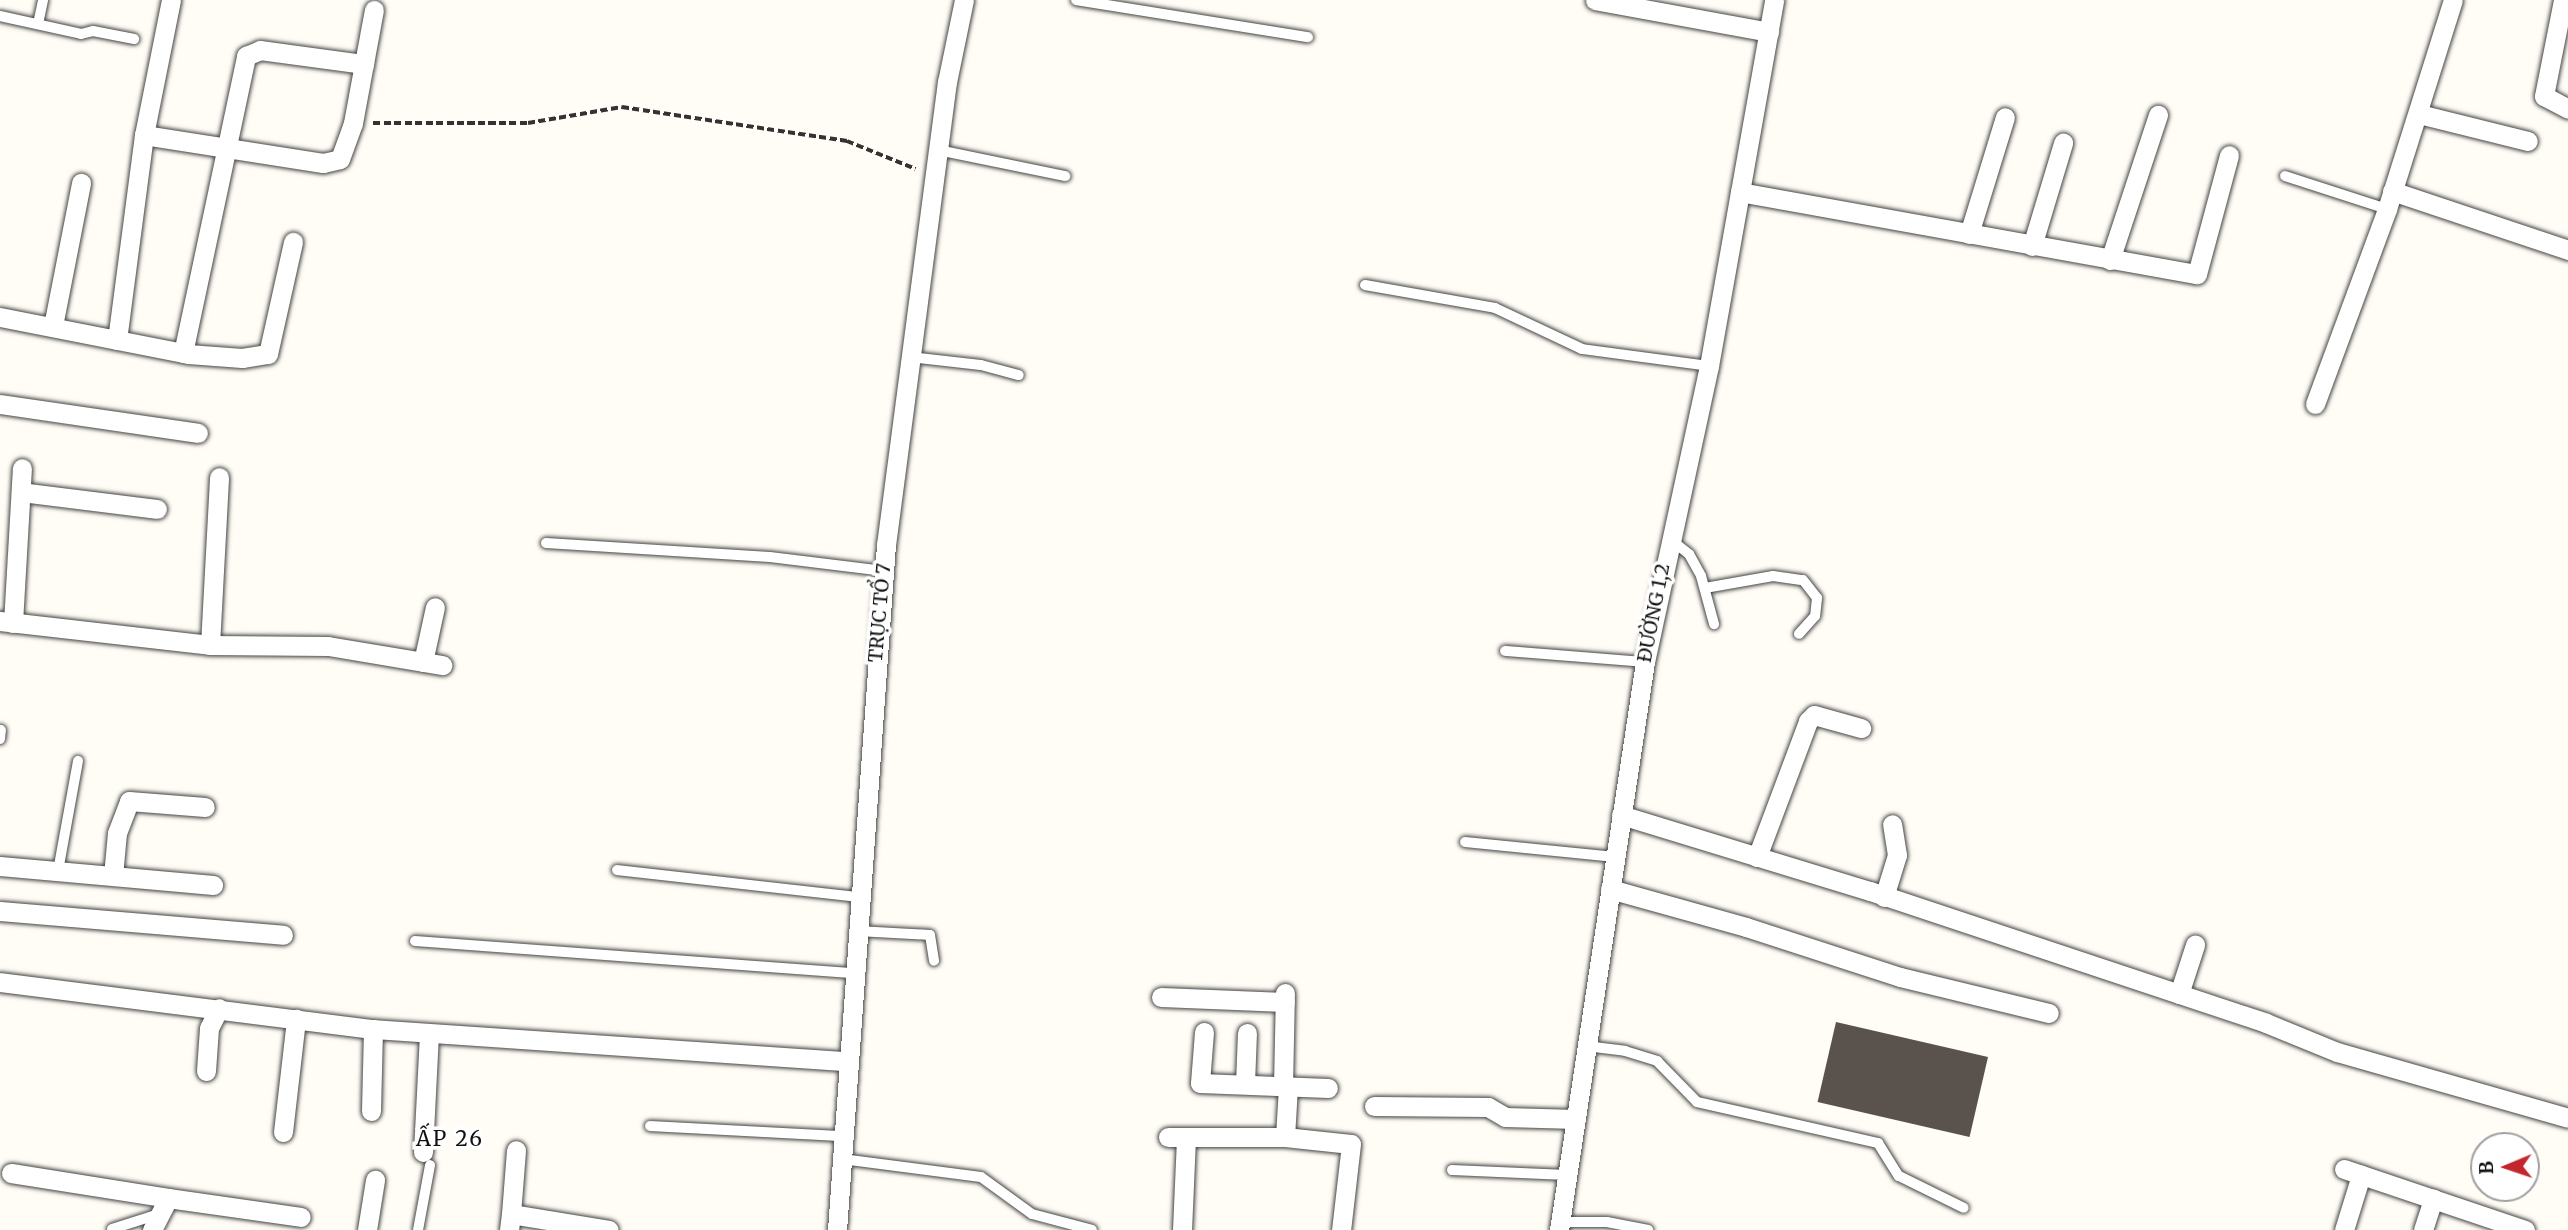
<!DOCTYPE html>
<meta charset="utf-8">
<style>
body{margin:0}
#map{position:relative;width:2568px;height:1230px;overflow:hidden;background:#fffdf5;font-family:Merriweather,serif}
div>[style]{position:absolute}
.building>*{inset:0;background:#5a524d;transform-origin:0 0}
.path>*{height:3.5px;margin-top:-1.75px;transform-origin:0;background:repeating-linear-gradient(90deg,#333 0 7px,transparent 0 10.5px)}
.roads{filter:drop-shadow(0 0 2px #444) drop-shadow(0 0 2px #444)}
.service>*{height:10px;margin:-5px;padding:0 5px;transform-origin:5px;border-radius:5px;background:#fff}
.minor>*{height:19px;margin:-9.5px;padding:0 9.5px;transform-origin:9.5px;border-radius:9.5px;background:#fff}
span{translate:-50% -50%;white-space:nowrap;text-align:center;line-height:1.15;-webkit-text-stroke:7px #fff;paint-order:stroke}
.street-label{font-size:19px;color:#111}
.neighbourhood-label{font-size:21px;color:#111;letter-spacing:2px}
.north{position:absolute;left:2470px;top:1132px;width:70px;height:70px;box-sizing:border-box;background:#fff;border:2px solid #a0a0a0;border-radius:50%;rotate:268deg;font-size:19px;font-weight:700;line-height:28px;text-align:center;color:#111}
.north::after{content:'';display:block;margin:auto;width:24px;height:32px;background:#c4262e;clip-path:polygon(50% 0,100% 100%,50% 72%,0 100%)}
</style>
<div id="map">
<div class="building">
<div style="left:1836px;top:1022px;width:156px;height:82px;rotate:13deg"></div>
</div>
<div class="path">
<div style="left:373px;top:123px;width:155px"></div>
<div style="left:528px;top:123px;width:95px;rotate:-9.7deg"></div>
<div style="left:622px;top:107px;width:228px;rotate:8.6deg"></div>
<div style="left:847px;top:141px;width:74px;rotate:22.1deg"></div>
</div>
<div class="roads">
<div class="service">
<div style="left:1076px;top:0;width:235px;rotate:9.1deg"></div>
<div style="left:0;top:16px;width:83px;rotate:12.5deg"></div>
<div style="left:81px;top:34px;width:12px;rotate:-14deg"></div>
<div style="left:93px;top:31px;width:42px;rotate:11deg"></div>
<div style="left:38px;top:24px;width:25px;rotate:-78deg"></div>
<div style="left:938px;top:150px;width:130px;rotate:11.6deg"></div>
<div style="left:2285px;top:176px;width:107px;rotate:17.9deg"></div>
<div style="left:1365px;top:285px;width:132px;rotate:10deg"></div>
<div style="left:1495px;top:308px;width:96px;rotate:25.2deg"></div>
<div style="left:1582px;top:349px;width:128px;rotate:7.6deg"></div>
<div style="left:910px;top:357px;width:71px;rotate:6.4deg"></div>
<div style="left:981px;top:365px;width:39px;rotate:15deg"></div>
<div style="left:1671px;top:540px;width:23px;rotate:38deg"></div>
<div style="left:1689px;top:554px;width:25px;rotate:61deg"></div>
<div style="left:1701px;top:576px;width:50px;rotate:74.8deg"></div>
<div style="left:546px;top:543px;width:224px;rotate:3.6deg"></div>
<div style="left:770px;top:557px;width:115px;rotate:7deg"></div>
<div style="left:1705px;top:588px;width:69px;rotate:-10deg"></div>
<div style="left:1773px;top:576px;width:30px;rotate:8deg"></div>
<div style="left:1803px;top:580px;width:23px;rotate:52deg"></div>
<div style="left:1817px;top:598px;width:18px;rotate:96deg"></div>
<div style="left:1815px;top:616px;width:24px;rotate:132deg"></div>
<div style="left:1505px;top:651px;width:140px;rotate:4.5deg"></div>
<div style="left:0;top:739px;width:9px;rotate:-84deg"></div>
<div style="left:1465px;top:842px;width:151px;rotate:5.7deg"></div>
<div style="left:617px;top:870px;width:243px;rotate:6.4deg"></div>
<div style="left:58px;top:871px;width:112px;rotate:-79.7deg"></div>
<div style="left:857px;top:931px;width:73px;rotate:3.1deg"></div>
<div style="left:930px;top:935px;width:26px;rotate:81deg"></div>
<div style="left:415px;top:941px;width:440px;rotate:4.2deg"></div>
<div style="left:1586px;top:1046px;width:39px;rotate:7deg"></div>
<div style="left:1625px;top:1051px;width:34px;rotate:17deg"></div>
<div style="left:1657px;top:1061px;width:57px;rotate:45.7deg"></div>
<div style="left:1697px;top:1102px;width:186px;rotate:12.8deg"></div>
<div style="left:1878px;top:1143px;width:39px;rotate:58deg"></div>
<div style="left:1899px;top:1176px;width:72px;rotate:26.2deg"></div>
<div style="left:650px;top:1126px;width:194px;rotate:3deg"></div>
<div style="left:842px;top:1159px;width:140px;rotate:7.4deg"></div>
<div style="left:981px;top:1177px;width:63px;rotate:36deg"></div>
<div style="left:1032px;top:1214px;width:62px;rotate:14.9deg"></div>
<div style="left:1452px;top:1170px;width:115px;rotate:2.5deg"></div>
<div style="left:1560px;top:1222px;width:47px"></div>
<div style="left:1607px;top:1222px;width:42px;rotate:11deg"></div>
<div style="left:112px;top:1229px;width:46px;rotate:-17.7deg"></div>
<div style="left:418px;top:1230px;width:66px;rotate:-79.5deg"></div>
</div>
<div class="minor">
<div style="left:1595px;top:0;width:177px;rotate:10.4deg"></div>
<div style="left:2563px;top:0;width:98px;rotate:101.2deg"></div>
<div style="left:2544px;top:96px;width:27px;rotate:28deg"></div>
<div style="left:2419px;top:114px;width:112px;rotate:13.9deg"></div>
<div style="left:144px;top:135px;width:181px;rotate:8.9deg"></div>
<div style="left:323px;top:163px;width:17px;rotate:-13deg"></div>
<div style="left:340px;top:159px;width:38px;rotate:-70deg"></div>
<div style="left:353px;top:123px;width:115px;rotate:-79.5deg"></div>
<div style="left:2392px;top:191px;width:186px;rotate:18.5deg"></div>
<div style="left:1740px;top:192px;width:464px;rotate:10.2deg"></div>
<div style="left:2197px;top:274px;width:123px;rotate:-74.9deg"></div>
<div style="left:1969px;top:234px;width:122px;rotate:-72.9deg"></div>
<div style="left:2032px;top:246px;width:108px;rotate:-73.2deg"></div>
<div style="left:2110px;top:260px;width:153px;rotate:-71.7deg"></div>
<div style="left:0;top:317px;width:192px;rotate:11.1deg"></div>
<div style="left:188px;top:354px;width:54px;rotate:4.2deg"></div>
<div style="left:242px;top:358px;width:26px;rotate:-9deg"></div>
<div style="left:268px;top:354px;width:115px;rotate:-77.4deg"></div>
<div style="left:53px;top:326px;width:146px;rotate:-78.9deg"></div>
<div style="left:117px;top:340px;width:207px;rotate:-82.5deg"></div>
<div style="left:144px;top:135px;width:138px;rotate:-78.7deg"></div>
<div style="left:183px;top:353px;width:304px;rotate:-78deg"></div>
<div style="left:246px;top:56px;width:15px;rotate:-23deg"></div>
<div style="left:260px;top:50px;width:105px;rotate:7.7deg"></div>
<div style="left:0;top:404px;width:200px;rotate:8.3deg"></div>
<div style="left:2315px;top:404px;width:208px;rotate:-69.7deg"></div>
<div style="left:2387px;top:209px;width:219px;rotate:-72.5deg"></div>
<div style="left:21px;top:492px;width:137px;rotate:7.1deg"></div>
<div style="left:0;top:621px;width:211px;rotate:6.5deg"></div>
<div style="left:210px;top:645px;width:118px;rotate:0.5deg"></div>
<div style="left:328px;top:646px;width:116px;rotate:9.5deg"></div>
<div style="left:13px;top:623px;width:155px;rotate:-86.7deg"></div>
<div style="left:210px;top:645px;width:168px;rotate:-86.9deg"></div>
<div style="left:423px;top:662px;width:56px;rotate:-77.7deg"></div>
<div style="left:1621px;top:815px;width:260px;rotate:17deg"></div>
<div style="left:1870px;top:891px;width:417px;rotate:18.4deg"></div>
<div style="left:2266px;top:1023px;width:77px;rotate:22.2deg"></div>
<div style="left:2337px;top:1052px;width:240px;rotate:15.9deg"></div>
<div style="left:1757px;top:857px;width:145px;rotate:-69.4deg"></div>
<div style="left:1808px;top:721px;width:8px;rotate:-45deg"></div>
<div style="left:1814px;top:715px;width:49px;rotate:15.5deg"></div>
<div style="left:0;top:866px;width:214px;rotate:5.1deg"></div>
<div style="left:113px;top:876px;width:43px;rotate:-84.7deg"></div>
<div style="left:117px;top:833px;width:34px;rotate:-69deg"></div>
<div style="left:129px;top:801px;width:76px;rotate:4.5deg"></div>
<div style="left:1610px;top:889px;width:141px;rotate:15.6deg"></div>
<div style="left:1746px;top:927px;width:162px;rotate:18deg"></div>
<div style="left:1900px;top:977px;width:153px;rotate:13.6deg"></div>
<div style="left:1884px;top:897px;width:44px;rotate:-72.8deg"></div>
<div style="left:1897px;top:855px;width:31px;rotate:-99deg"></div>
<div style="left:0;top:911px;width:284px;rotate:4.8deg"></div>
<div style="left:0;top:982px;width:376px;rotate:7.2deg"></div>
<div style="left:373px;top:1029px;width:476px;rotate:3.9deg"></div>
<div style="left:2179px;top:994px;width:52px;rotate:-71.9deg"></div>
<div style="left:1161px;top:997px;width:124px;rotate:2.3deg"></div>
<div style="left:1204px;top:1032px;width:51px;rotate:94.5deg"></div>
<div style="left:1200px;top:1083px;width:128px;rotate:2.2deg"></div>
<div style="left:206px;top:1071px;width:43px;rotate:-86deg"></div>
<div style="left:209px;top:1028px;width:22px;rotate:-63deg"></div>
<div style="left:1245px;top:1084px;width:51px;rotate:-87.8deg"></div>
<div style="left:1283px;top:1086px;width:93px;rotate:-88.8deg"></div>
<div style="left:1374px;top:1106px;width:114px;rotate:0.5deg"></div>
<div style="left:1488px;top:1107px;width:20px;rotate:30deg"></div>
<div style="left:1505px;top:1117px;width:71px;rotate:1.6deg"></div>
<div style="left:371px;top:1111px;width:82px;rotate:-88.6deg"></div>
<div style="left:283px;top:1132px;width:114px;rotate:-83.4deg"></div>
<div style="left:1168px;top:1137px;width:117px"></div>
<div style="left:1285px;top:1137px;width:66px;rotate:6.1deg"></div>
<div style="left:1351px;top:1144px;width:87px;rotate:96.6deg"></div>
<div style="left:1285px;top:1137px;width:51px;rotate:-86.6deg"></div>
<div style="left:423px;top:1152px;width:119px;rotate:-87.1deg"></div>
<div style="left:2344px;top:1169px;width:191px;rotate:18.6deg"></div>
<div style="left:11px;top:1173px;width:159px;rotate:9deg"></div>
<div style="left:511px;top:1214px;width:64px;rotate:-85.5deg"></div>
<div style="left:152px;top:1230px;width:36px;rotate:-63deg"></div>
<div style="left:168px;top:1198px;width:134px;rotate:8.1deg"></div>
<div style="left:367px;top:1230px;width:51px;rotate:-80.9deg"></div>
<div style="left:509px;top:1230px;width:16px;rotate:-83deg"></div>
<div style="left:511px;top:1214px;width:99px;rotate:9.3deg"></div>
<div style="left:837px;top:1230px;width:687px;rotate:-85.91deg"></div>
<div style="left:886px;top:545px;width:467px;rotate:-82.5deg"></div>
<div style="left:947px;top:82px;width:84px;rotate:-78.3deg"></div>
<div style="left:1182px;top:1230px;width:93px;rotate:-87.5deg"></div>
<div style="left:1559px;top:1230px;width:574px;rotate:-81.39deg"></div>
<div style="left:1645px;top:662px;width:303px;rotate:-77.8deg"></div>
<div style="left:1709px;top:366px;width:372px;rotate:-79.9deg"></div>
<div style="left:2344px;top:1230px;width:58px;rotate:-72.8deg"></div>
<div style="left:2423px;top:1230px;width:33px;rotate:-72deg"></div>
</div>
</div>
<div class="street-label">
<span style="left:880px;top:613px;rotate:-85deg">TRỤC TỔ 7</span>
<span style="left:1654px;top:613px;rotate:-79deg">ĐƯỜNG 1,2</span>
</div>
<div class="neighbourhood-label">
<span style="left:450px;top:1139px">ẤP 26</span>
</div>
<div class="north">B</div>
</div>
